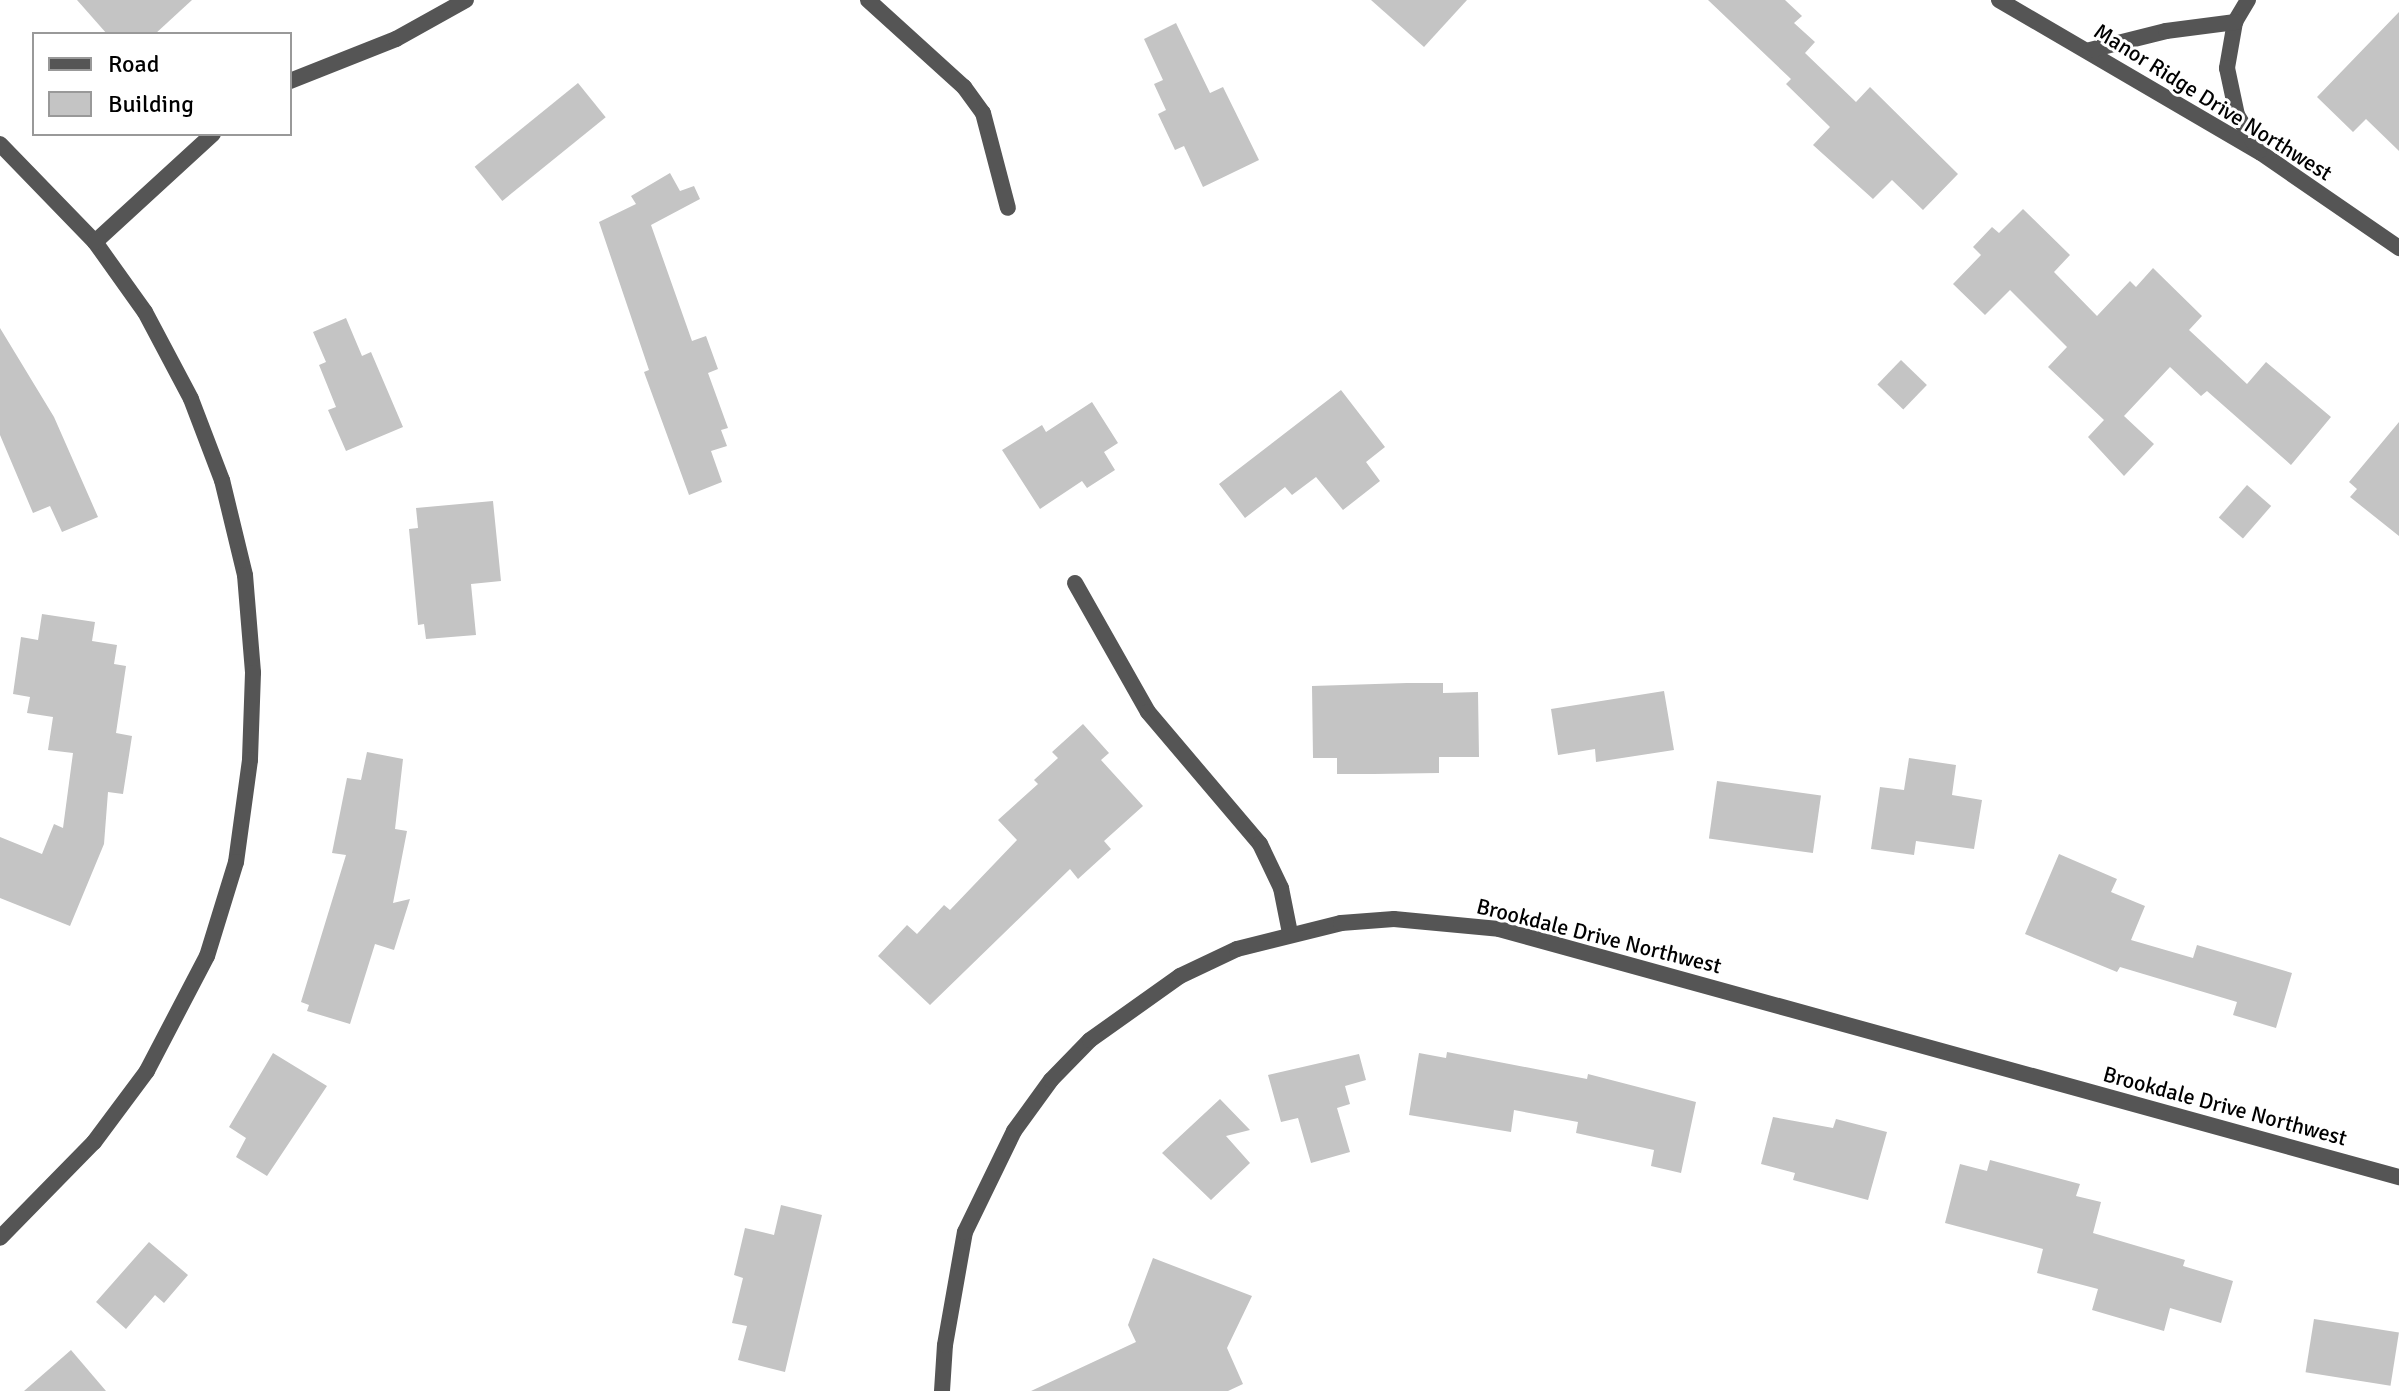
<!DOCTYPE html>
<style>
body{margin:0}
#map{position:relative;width:2399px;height:1391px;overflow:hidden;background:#fff;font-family:Signika,sans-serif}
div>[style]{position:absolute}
.building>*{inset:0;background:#c4c4c4;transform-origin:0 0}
.minor>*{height:16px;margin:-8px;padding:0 8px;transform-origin:8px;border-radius:8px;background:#555}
span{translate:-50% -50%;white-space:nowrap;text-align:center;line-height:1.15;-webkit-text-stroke:6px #fff;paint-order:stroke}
.street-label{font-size:22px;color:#000}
.legend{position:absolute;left:32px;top:32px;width:260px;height:104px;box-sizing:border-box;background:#fff;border:2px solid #999;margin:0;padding:10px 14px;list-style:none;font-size:24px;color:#000}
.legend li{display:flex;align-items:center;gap:16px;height:40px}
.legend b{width:40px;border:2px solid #999}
</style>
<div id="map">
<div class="building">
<div style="clip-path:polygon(77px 0,192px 0,155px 34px,107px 34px)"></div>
<div style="clip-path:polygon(1371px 0,1467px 0,1424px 47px)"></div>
<div style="clip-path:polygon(1708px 0,1785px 0,1802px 16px,1794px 23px,1815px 42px,1805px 53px,1856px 102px,1870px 87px,1958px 174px,1923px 210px,1892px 180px,1873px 199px,1813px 145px,1830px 127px,1786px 84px,1791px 79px)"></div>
<div style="clip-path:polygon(2399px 12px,2399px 151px,2366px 119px,2353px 132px,2317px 97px)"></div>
<div style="clip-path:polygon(1176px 23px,1210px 93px,1223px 87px,1259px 160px,1203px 187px,1184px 146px,1175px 150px,1158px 114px,1166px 110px,1154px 84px,1163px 80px,1144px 39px)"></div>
<div style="left:578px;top:83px;width:44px;height:133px;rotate:51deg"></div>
<div style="clip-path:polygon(670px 173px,680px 191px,694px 186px,700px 199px,651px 225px,692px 341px,706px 336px,718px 369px,708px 373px,728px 428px,721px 430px,727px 446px,711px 451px,722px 482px,689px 495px,644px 372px,649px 370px,599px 222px,636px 204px,631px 196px)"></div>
<div style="clip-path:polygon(2023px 209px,2070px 255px,2054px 272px,2097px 316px,2130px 281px,2136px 287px,2153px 268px,2202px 316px,2189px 330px,2247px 384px,2266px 362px,2331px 417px,2291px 465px,2207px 391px,2201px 396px,2170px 367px,2124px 416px,2154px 444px,2124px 476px,2088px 437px,2104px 420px,2048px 367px,2067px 347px,2010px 290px,1985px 315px,1953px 284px,1981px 255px,1973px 247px,1992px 227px,1999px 233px)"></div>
<div style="clip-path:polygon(346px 318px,362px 356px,371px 352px,403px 427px,346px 451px,328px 410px,336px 407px,319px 365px,326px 362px,313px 332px)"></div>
<div style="clip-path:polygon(0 328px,54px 417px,98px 517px,62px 532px,50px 506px,33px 513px,0 435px)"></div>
<div style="left:1901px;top:360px;width:36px;height:34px;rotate:44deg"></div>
<div style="clip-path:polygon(1341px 390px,1385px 447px,1366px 462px,1380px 481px,1343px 510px,1316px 477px,1292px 495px,1285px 487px,1245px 518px,1219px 484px)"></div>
<div style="clip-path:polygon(1092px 402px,1118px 443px,1104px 452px,1115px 470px,1087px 488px,1082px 481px,1040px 509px,1002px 450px,1042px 425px,1046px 432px)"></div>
<div style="clip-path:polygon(2399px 422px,2399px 536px,2350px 497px,2357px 489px,2349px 482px)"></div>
<div style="left:2247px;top:485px;width:32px;height:43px;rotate:41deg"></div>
<div style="clip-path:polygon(493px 501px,501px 581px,471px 584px,476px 635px,426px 639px,424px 624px,418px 625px,409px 529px,418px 528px,416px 508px)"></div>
<div style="clip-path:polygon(42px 614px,95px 622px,92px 641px,117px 645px,114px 664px,126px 666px,116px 733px,132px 736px,123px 794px,108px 792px,104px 844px,70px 926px,0 898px,0 837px,42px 854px,54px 824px,63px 828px,73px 753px,48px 750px,53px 717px,27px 713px,30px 697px,13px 694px,21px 637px,38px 640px)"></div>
<div style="clip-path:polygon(1407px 683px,1443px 683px,1443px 693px,1478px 692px,1479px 757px,1439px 757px,1439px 773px,1374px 774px,1337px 774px,1337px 758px,1313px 758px,1312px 686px)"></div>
<div style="clip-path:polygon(1664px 691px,1674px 750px,1596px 762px,1595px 749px,1558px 755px,1551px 709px)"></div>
<div style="clip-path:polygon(1083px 724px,1109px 753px,1101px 760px,1143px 806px,1104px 841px,1111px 849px,1078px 879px,1070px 869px,930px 1005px,878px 956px,907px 925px,917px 934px,944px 905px,950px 910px,1017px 840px,998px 820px,1038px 784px,1034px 780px,1058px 758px,1052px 752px)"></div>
<div style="clip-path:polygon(367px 752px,403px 759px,395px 829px,407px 831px,393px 903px,410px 899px,394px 950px,375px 944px,350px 1024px,307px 1011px,309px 1005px,301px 1002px,346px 855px,332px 853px,347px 778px,361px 780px)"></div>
<div style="clip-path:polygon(1909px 758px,1956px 765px,1952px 795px,1982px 800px,1974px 849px,1916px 841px,1914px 855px,1871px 849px,1880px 787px,1904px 790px)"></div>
<div style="left:1717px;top:781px;width:105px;height:58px;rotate:8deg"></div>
<div style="clip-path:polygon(2059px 854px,2117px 879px,2111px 892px,2145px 906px,2131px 940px,2193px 958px,2197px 945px,2292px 973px,2276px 1028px,2233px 1015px,2237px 1002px,2120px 967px,2117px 972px,2025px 934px)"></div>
<div style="clip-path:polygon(1447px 1052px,1587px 1079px,1588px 1074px,1696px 1102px,1681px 1173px,1651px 1166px,1654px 1150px,1576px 1133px,1578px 1122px,1514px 1110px,1511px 1132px,1409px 1115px,1419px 1053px,1446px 1058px)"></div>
<div style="clip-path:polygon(273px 1053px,327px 1086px,267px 1176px,236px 1157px,246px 1138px,229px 1127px)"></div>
<div style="clip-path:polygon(1359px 1054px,1366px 1080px,1345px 1086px,1350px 1104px,1337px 1108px,1350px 1152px,1311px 1163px,1298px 1118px,1281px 1122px,1268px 1075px)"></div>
<div style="clip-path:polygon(1220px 1099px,1250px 1130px,1226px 1136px,1250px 1163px,1211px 1200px,1162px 1153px)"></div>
<div style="clip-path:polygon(1773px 1117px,1833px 1128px,1836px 1119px,1887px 1132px,1868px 1200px,1793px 1180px,1795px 1173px,1761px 1164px)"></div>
<div style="clip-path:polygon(1990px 1160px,2080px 1184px,2076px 1196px,2101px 1202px,2093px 1233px,2185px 1260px,2183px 1266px,2233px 1281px,2221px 1323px,2170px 1308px,2164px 1331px,2092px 1310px,2098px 1289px,2037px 1273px,2043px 1249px,1945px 1223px,1960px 1164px,1987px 1171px)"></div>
<div style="clip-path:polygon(781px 1205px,822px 1215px,785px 1372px,738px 1360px,747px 1326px,732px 1323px,743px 1278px,734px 1275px,745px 1228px,774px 1235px)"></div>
<div style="clip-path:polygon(149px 1242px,188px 1275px,164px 1303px,155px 1295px,126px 1329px,96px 1302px)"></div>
<div style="clip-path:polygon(1153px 1258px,1252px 1296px,1227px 1348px,1243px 1384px,1228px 1391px,1031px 1391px,1136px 1342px,1128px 1325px)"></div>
<div style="left:2314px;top:1319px;width:86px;height:54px;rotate:9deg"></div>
<div style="clip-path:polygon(71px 1350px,106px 1391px,24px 1391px)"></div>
</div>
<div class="minor">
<div style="left:868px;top:0;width:130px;rotate:42.2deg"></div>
<div style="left:964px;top:87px;width:32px;rotate:54deg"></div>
<div style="left:983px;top:113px;width:98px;rotate:75.3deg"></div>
<div style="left:1999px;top:0;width:303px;rotate:30.3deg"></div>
<div style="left:2261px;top:153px;width:168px;rotate:34.5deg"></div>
<div style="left:2248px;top:0;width:26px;rotate:121deg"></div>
<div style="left:2235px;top:22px;width:47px;rotate:99.9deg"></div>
<div style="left:2227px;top:68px;width:48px;rotate:78deg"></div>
<div style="left:2237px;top:115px;width:42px;rotate:58.6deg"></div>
<div style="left:2090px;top:50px;width:78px;rotate:-14deg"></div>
<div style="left:2166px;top:31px;width:70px;rotate:-7.4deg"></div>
<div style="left:290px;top:81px;width:114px;rotate:-21.6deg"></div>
<div style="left:396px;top:39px;width:80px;rotate:-29.1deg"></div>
<div style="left:0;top:144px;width:136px;rotate:45.9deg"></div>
<div style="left:95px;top:242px;width:86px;rotate:54.5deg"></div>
<div style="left:145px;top:312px;width:98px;rotate:62.1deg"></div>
<div style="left:191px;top:399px;width:87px;rotate:69.1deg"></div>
<div style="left:222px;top:480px;width:98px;rotate:76.4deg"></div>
<div style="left:245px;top:575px;width:98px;rotate:85.3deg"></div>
<div style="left:253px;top:673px;width:87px;rotate:92deg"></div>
<div style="left:250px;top:760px;width:103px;rotate:97.8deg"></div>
<div style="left:236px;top:862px;width:98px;rotate:107.1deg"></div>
<div style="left:207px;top:956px;width:130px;rotate:117.6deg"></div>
<div style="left:147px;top:1071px;width:89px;rotate:126.7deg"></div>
<div style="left:94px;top:1142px;width:134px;rotate:134.4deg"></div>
<div style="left:95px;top:242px;width:160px;rotate:-42.5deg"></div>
<div style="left:1075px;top:583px;width:148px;rotate:60.5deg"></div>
<div style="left:1148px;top:712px;width:173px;rotate:49.7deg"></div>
<div style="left:1260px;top:844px;width:49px;rotate:64.5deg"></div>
<div style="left:1281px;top:888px;width:46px;rotate:78.7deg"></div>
<div style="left:942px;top:1391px;width:46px;rotate:-86.3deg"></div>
<div style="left:945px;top:1345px;width:115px;rotate:-80deg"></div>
<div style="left:965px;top:1232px;width:112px;rotate:-64.1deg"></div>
<div style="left:1014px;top:1131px;width:63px;rotate:-54deg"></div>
<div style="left:1051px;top:1080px;width:56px;rotate:-45.7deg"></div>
<div style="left:1090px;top:1040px;width:110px;rotate:-35.4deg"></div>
<div style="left:1180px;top:976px;width:63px;rotate:-25.3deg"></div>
<div style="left:1237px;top:949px;width:107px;rotate:-14deg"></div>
<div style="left:1341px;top:923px;width:53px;rotate:-4.3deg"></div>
<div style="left:1394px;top:919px;width:105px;rotate:5.4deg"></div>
<div style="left:1499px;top:929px;width:934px;rotate:15.41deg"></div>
</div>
<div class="street-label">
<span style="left:2213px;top:102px;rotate:32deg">Manor Ridge Drive Northwest</span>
<span style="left:1599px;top:936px;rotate:14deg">Brookdale Drive Northwest</span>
<span style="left:2225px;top:1106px;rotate:15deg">Brookdale Drive Northwest</span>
</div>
<ul class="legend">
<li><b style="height:10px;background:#555"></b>Road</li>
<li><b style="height:22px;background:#c4c4c4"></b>Building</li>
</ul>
</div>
